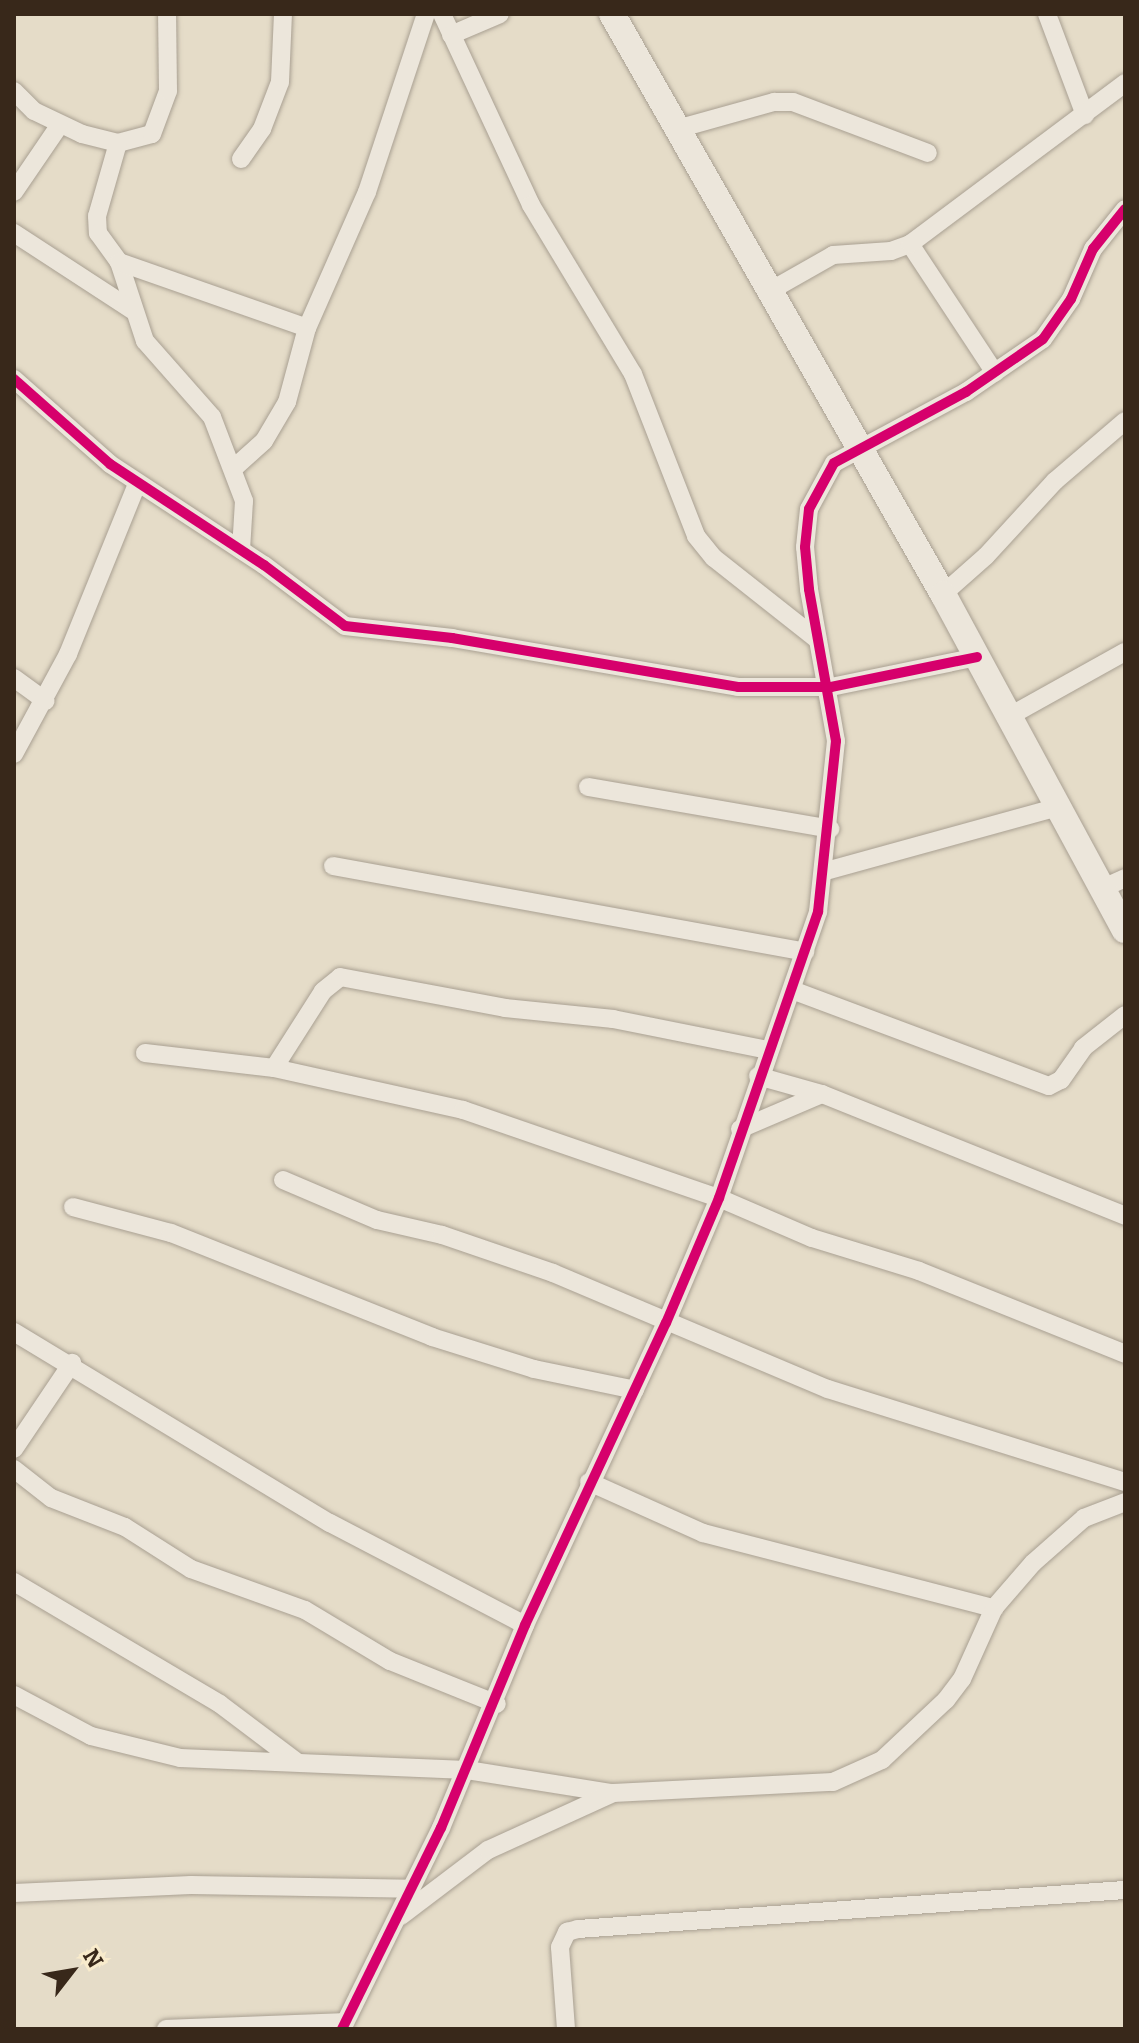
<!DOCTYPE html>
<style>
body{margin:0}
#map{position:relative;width:1139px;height:2043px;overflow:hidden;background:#e5dcc8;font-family:Bitter,serif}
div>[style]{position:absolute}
.roads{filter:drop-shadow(0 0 2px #a9a092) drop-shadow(0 0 2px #a9a092)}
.street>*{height:18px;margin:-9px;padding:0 9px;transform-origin:9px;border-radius:9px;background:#ece6db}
.secondary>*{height:26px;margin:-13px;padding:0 13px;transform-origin:13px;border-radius:13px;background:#ece6db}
.cycleway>*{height:10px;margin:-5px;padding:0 5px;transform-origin:5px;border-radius:5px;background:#d6006c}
span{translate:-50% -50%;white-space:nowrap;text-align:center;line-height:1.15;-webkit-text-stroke:8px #f8ebcc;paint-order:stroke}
.frame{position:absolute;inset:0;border:16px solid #38281a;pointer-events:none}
.north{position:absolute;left:32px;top:1931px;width:80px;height:80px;-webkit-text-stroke:6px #f8ebcc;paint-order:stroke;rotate:59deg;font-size:22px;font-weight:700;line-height:32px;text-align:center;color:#38281a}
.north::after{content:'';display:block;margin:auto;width:28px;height:36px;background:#38281a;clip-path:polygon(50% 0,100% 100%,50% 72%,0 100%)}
</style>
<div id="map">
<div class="roads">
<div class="street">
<div style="left:442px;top:14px;width:211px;rotate:65deg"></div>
<div style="left:531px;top:205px;width:197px;rotate:58.9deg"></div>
<div style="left:633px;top:374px;width:174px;rotate:68.7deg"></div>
<div style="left:696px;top:536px;width:28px;rotate:51deg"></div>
<div style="left:714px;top:558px;width:132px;rotate:38.3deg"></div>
<div style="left:1047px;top:14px;width:108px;rotate:69.4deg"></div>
<div style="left:451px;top:35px;width:53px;rotate:-23.2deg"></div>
<div style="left:14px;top:91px;width:28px;rotate:45deg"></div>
<div style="left:34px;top:111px;width:53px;rotate:25.6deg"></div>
<div style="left:82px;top:134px;width:37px;rotate:14deg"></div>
<div style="left:118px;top:143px;width:35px;rotate:-15deg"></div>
<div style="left:152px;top:134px;width:46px;rotate:-69.6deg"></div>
<div style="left:168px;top:91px;width:77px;rotate:-90.7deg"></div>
<div style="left:677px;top:129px;width:101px;rotate:-15.6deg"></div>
<div style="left:774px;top:102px;width:19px"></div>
<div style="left:793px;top:102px;width:144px;rotate:20.7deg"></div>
<div style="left:118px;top:143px;width:76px;rotate:106deg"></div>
<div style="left:97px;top:216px;width:17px;rotate:87deg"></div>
<div style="left:98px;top:233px;width:36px;rotate:54deg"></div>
<div style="left:119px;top:262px;width:83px;rotate:71.8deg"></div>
<div style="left:145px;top:341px;width:101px;rotate:48.6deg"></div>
<div style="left:212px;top:417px;width:90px;rotate:69.1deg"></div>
<div style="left:244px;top:501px;width:49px;rotate:93.5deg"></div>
<div style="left:241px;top:159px;width:37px;rotate:-55deg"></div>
<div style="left:262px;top:129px;width:50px;rotate:-69deg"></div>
<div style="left:280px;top:82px;width:68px;rotate:-87.5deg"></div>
<div style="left:14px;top:192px;width:80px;rotate:-55.7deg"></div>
<div style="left:14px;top:233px;width:141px;rotate:33.1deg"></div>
<div style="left:910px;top:244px;width:154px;rotate:56.6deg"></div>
<div style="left:119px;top:262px;width:199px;rotate:19.3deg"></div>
<div style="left:768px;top:292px;width:75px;rotate:-29.6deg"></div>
<div style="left:833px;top:255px;width:58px;rotate:-3.9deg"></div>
<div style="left:891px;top:251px;width:20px;rotate:-20deg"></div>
<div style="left:910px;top:244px;width:269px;rotate:-36.8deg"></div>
<div style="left:14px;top:379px;width:128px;rotate:41.5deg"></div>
<div style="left:110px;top:464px;width:184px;rotate:33.3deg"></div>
<div style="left:264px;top:565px;width:101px;rotate:37deg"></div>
<div style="left:345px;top:626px;width:108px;rotate:6.4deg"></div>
<div style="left:452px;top:638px;width:290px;rotate:9.7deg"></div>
<div style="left:738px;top:687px;width:93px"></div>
<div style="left:831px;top:687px;width:149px;rotate:-11.6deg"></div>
<div style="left:234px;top:468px;width:40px;rotate:-42deg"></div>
<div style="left:264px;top:441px;width:45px;rotate:-59.5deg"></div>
<div style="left:287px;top:402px;width:77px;rotate:-74.9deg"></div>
<div style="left:307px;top:328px;width:149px;rotate:-66.2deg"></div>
<div style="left:367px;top:192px;width:188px;rotate:-71.7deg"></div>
<div style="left:943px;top:594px;width:57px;rotate:-41.5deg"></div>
<div style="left:986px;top:556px;width:102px;rotate:-47.4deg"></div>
<div style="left:1055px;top:481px;width:92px;rotate:-40.6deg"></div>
<div style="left:14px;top:678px;width:39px;rotate:36deg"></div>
<div style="left:1008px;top:717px;width:134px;rotate:-29.1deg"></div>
<div style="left:14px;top:754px;width:114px;rotate:-61.6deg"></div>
<div style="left:68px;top:654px;width:183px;rotate:-67.9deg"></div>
<div style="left:588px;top:787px;width:246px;rotate:9.8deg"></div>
<div style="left:333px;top:866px;width:480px;rotate:10.3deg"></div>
<div style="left:826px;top:871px;width:238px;rotate:-15.4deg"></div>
<div style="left:1103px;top:888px;width:24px;rotate:-24deg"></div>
<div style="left:792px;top:990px;width:274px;rotate:20.5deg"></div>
<div style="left:1049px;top:1086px;width:13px;rotate:-27deg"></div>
<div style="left:1061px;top:1080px;width:39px;rotate:-55deg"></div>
<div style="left:1083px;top:1048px;width:53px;rotate:-38.2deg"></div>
<div style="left:145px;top:1053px;width:130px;rotate:6.6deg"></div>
<div style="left:274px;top:1068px;width:194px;rotate:12.5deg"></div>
<div style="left:463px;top:1110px;width:271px;rotate:19deg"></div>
<div style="left:719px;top:1198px;width:101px;rotate:23.3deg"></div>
<div style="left:812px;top:1238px;width:112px;rotate:17.1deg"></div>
<div style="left:919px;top:1271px;width:222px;rotate:21.9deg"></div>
<div style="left:274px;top:1068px;width:91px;rotate:-57.5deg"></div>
<div style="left:323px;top:991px;width:22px;rotate:-39deg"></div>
<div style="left:340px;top:977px;width:168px;rotate:10.6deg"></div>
<div style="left:505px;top:1008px;width:109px;rotate:5.8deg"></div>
<div style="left:613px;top:1019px;width:158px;rotate:11.3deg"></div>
<div style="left:758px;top:1076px;width:66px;rotate:15.7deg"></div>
<div style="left:822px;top:1094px;width:327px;rotate:21.9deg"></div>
<div style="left:740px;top:1129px;width:89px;rotate:-23.1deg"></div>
<div style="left:283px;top:1180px;width:102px;rotate:23.1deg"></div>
<div style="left:377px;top:1220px;width:67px;rotate:13deg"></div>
<div style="left:442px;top:1235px;width:117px;rotate:18.9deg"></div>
<div style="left:553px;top:1273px;width:298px;rotate:22.9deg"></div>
<div style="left:828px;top:1389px;width:311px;rotate:17.4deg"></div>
<div style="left:73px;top:1207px;width:101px;rotate:14.9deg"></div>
<div style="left:171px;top:1233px;width:281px;rotate:21.7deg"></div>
<div style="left:432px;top:1337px;width:107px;rotate:17.4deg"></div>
<div style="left:534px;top:1369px;width:103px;rotate:11.7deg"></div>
<div style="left:14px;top:1332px;width:369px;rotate:31.2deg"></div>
<div style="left:330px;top:1523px;width:220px;rotate:27.6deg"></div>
<div style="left:14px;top:1449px;width:104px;rotate:-56deg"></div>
<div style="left:14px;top:1469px;width:47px;rotate:38.1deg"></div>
<div style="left:51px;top:1498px;width:79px;rotate:21.4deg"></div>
<div style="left:125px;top:1527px;width:78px;rotate:32.5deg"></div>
<div style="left:191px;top:1569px;width:121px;rotate:19.8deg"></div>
<div style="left:305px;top:1610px;width:99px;rotate:31deg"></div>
<div style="left:390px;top:1661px;width:115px;rotate:21.9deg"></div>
<div style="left:589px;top:1482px;width:125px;rotate:24.1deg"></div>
<div style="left:703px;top:1533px;width:301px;rotate:14.5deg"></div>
<div style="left:14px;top:1582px;width:239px;rotate:30.6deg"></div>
<div style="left:220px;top:1704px;width:96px;rotate:37deg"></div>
<div style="left:14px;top:1695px;width:87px;rotate:28deg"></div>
<div style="left:91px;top:1736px;width:92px;rotate:13.9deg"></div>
<div style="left:180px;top:1758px;width:287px;rotate:2.4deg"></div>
<div style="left:467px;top:1770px;width:145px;rotate:9.1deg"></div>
<div style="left:14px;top:1893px;width:177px;rotate:-2.6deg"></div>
<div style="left:191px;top:1885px;width:220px;rotate:1deg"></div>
<div style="left:401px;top:1916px;width:109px;rotate:-37.2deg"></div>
<div style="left:488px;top:1850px;width:137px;rotate:-24.5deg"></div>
<div style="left:613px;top:1793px;width:220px;rotate:-2.9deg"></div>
<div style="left:833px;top:1782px;width:54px;rotate:-24.2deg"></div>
<div style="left:882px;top:1760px;width:88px;rotate:-43.2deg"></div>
<div style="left:946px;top:1700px;width:26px;rotate:-53deg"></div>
<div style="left:962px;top:1679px;width:78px;rotate:-65.7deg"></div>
<div style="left:994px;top:1608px;width:60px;rotate:-49.1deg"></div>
<div style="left:1033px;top:1563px;width:68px;rotate:-41.4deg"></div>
<div style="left:1084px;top:1518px;width:44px;rotate:-21.3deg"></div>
<div style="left:166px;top:2029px;width:179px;rotate:-2.2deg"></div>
<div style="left:342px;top:2029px;width:224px;rotate:-63.8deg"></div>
<div style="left:441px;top:1828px;width:220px;rotate:-67.5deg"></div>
<div style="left:525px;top:1625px;width:333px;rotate:-65deg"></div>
<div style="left:666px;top:1323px;width:136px;rotate:-67deg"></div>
<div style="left:719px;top:1198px;width:303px;rotate:-70.9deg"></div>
<div style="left:818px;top:912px;width:172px;rotate:-84deg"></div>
<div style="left:836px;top:741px;width:154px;rotate:-100.1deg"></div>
<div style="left:809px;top:589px;width:42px;rotate:-95.4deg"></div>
<div style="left:805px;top:547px;width:38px;rotate:-84deg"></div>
<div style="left:809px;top:509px;width:52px;rotate:-61.5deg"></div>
<div style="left:834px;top:463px;width:150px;rotate:-28.3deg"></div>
<div style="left:966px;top:392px;width:93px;rotate:-34.5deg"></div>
<div style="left:1043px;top:339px;width:49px;rotate:-55deg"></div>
<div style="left:1071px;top:299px;width:55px;rotate:-66.3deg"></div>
<div style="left:1093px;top:249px;width:51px;rotate:-51.3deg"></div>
<div style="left:566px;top:2029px;width:82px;rotate:-94.2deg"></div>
<div style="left:560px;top:1947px;width:17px;rotate:-65deg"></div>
<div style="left:567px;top:1932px;width:11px;rotate:-15deg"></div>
<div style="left:578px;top:1929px;width:548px;rotate:-4.08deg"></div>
</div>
<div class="secondary">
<div style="left:612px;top:14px;width:668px;rotate:60.29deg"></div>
<div style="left:943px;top:594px;width:382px;rotate:61.6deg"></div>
</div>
</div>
<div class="cycleway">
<div style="left:14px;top:379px;width:128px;rotate:41.5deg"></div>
<div style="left:110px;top:464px;width:184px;rotate:33.3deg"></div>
<div style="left:264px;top:565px;width:101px;rotate:37deg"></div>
<div style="left:345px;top:626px;width:108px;rotate:6.4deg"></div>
<div style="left:452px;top:638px;width:290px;rotate:9.7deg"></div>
<div style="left:738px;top:687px;width:93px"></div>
<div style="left:831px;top:687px;width:149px;rotate:-11.6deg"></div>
<div style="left:342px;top:2029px;width:224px;rotate:-63.8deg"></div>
<div style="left:441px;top:1828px;width:220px;rotate:-67.5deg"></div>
<div style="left:525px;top:1625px;width:333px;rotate:-65deg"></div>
<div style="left:666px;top:1323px;width:136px;rotate:-67deg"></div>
<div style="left:719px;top:1198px;width:303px;rotate:-70.9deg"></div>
<div style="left:818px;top:912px;width:172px;rotate:-84deg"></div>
<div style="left:836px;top:741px;width:154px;rotate:-100.1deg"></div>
<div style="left:809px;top:589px;width:42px;rotate:-95.4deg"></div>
<div style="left:805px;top:547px;width:38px;rotate:-84deg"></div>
<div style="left:809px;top:509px;width:52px;rotate:-61.5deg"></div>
<div style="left:834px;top:463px;width:150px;rotate:-28.3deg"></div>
<div style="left:966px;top:392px;width:93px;rotate:-34.5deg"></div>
<div style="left:1043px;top:339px;width:49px;rotate:-55deg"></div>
<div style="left:1071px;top:299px;width:55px;rotate:-66.3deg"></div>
<div style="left:1093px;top:249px;width:51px;rotate:-51.3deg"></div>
</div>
<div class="frame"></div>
<div class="north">N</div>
</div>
